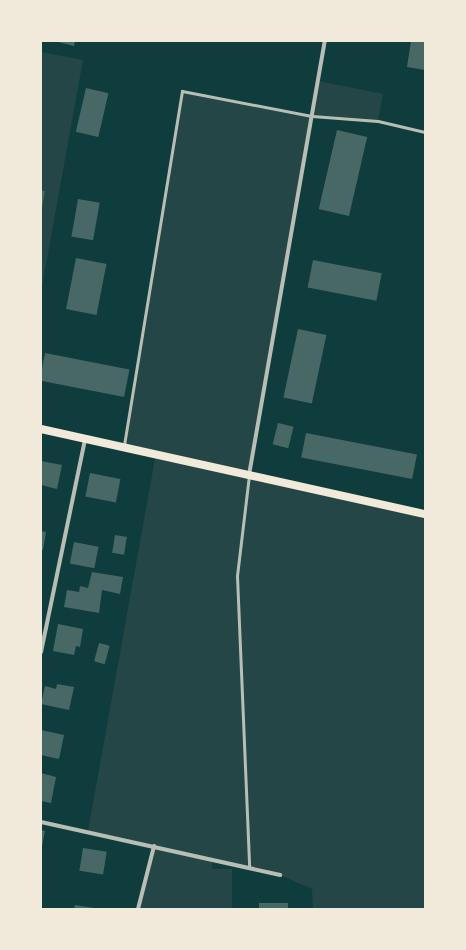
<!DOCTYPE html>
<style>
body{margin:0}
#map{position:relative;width:466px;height:950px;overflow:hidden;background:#0f3d3e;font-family:Lato,sans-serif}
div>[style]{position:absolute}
.green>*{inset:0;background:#244646}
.building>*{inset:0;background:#486865;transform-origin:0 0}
.service>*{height:3px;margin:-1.5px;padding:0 1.5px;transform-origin:1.5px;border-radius:1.5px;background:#b8beb3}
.minor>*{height:4px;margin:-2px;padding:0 2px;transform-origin:2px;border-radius:2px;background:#b8beb3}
.secondary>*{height:8px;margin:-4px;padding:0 4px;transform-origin:4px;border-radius:4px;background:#f1e9da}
span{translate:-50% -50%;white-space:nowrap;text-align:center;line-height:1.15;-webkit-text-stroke:3px #f1e9da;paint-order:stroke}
.frame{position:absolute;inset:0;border:42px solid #f1e9da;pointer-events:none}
</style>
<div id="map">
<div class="green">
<div style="clip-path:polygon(41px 52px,83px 60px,41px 292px)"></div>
<div style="clip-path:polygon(318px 81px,383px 94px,378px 121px,312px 116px,249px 475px,425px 514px,425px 909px,313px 909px,312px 889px,280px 875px,212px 858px,212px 869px,232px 869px,232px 909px,138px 909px,154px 846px,88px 831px,156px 453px,124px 445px,182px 91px,312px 116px)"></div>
</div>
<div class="building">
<div style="clip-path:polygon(54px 41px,75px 41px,74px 46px)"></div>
<div style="clip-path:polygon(411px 41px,425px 41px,425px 70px,407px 67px)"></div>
<div style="left:86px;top:88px;width:23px;height:45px;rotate:13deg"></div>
<div style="left:337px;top:130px;width:31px;height:81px;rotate:13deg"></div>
<div style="clip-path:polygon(41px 191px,45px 191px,42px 208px,41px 207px)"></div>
<div style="left:78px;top:199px;width:22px;height:38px;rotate:10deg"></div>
<div style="left:76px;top:258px;width:31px;height:52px;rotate:11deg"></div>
<div style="left:313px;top:260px;width:70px;height:28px;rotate:11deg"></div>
<div style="left:298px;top:329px;width:29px;height:70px;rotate:12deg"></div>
<div style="left:45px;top:353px;width:86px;height:28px;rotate:11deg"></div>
<div style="left:278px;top:423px;width:16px;height:22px;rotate:14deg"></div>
<div style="left:306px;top:433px;width:113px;height:25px;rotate:11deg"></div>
<div style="clip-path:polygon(41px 461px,62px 465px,57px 489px,41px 485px)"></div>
<div style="left:90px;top:473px;width:31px;height:24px;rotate:11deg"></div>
<div style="clip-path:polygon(41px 531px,46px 532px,43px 550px,41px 549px)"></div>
<div style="left:115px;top:535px;width:12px;height:18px;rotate:9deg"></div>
<div style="left:74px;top:542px;width:25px;height:22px;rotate:11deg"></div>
<div style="clip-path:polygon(92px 572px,123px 577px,120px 594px,102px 590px,99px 613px,64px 607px,67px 590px,79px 592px,80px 586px,88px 588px)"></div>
<div style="clip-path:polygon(58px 624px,83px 629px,80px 647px,76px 646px,74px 655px,53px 651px)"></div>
<div style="left:99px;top:643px;width:11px;height:19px;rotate:15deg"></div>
<div style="clip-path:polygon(57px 684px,74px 687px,69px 710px,41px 704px,45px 686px,56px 689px)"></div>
<div style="clip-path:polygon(41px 730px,64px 735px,59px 759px,41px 755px)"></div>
<div style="clip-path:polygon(41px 773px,56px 777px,51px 803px,41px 801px)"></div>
<div style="clip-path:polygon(41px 830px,45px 831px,42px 846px,41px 846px)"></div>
<div style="left:83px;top:848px;width:24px;height:23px;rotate:9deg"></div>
<div style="left:259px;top:903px;width:29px;height:6px"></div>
<div style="clip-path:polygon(75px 905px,94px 908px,94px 909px,74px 909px)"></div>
</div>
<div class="service">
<div style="left:124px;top:445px;width:359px;rotate:-80.7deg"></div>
<div style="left:182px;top:91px;width:132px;rotate:10.9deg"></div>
<div style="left:312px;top:116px;width:66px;rotate:4.3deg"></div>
<div style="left:378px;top:121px;width:48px;rotate:13.2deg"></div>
<div style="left:249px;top:475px;width:102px;rotate:96.8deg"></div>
<div style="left:237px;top:576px;width:290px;rotate:87.6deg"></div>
</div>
<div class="minor">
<div style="left:249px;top:475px;width:441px;rotate:-80.1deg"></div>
<div style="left:41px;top:652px;width:217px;rotate:-78.3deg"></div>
<div style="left:41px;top:822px;width:245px;rotate:12.5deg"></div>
<div style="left:138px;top:909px;width:65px;rotate:-75.7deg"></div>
</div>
<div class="secondary">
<div style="left:41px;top:429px;width:393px;rotate:12.5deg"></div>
</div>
<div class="frame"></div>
</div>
